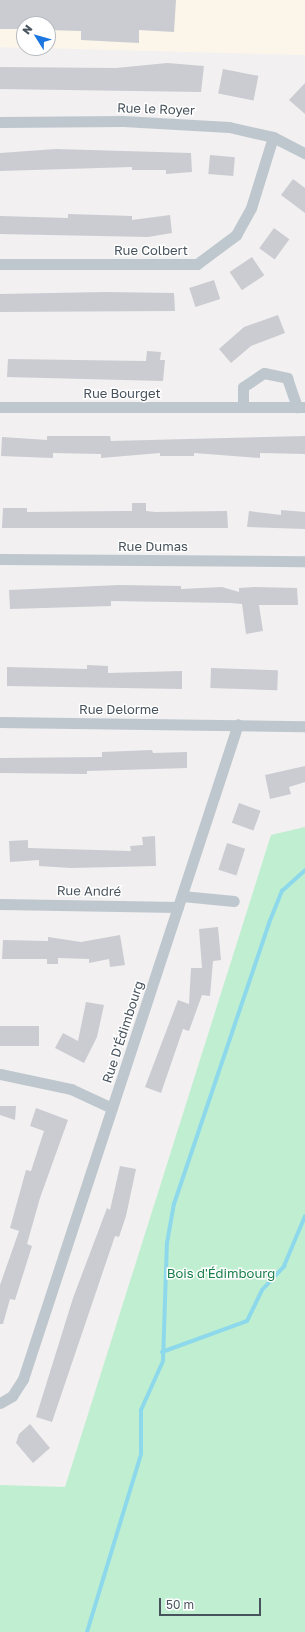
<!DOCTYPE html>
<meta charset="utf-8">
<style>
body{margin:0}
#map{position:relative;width:305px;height:1632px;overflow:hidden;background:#f2f0f0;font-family:"Golos Text",sans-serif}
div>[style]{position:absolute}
.commercial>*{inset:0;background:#fcf6ea}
.green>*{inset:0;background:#bfefd0}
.stream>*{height:4px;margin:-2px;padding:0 2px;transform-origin:2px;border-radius:2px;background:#8dd9eb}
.building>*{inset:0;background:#caccd2;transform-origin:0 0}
.street>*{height:11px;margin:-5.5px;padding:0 5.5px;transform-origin:5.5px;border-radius:5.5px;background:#bec7ce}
span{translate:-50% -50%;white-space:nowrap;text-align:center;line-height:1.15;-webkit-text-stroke:3px #fff;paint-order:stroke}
.street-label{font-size:13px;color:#48535d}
.park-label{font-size:13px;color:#197e49}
.north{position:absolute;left:16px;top:16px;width:40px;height:40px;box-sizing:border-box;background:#fff;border:1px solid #b6babe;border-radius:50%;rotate:307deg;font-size:11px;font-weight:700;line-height:16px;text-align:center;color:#48535d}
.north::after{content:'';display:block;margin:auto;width:14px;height:18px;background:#1c76e0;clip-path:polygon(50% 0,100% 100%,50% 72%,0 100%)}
.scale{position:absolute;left:159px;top:1598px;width:102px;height:18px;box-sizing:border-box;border:2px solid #48535d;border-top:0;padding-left:5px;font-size:12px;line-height:14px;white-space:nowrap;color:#48535d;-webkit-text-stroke:3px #fff;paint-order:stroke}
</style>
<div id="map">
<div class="commercial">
<div style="clip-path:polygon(0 0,305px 0,305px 55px,39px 48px,48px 48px,48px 24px,24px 24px,24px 48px,0 47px)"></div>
</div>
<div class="green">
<div style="clip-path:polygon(305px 827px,305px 1632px,0 1632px,0 1485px,65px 1487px,271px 835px)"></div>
</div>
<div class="stream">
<div style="left:162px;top:1352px;width:90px;rotate:-20deg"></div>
<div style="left:247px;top:1321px;width:34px;rotate:-64deg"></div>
<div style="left:262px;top:1290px;width:33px;rotate:-47deg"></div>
<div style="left:284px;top:1266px;width:54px;rotate:-67.2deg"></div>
<div style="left:87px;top:1632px;width:186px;rotate:-73.1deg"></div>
<div style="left:141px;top:1454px;width:44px;rotate:-90deg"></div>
<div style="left:141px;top:1410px;width:54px;rotate:-65.8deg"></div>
<div style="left:163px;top:1361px;width:118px;rotate:-88.1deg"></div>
<div style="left:167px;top:1243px;width:40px;rotate:-80deg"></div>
<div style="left:174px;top:1204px;width:297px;rotate:-71.3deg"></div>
<div style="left:269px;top:923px;width:35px;rotate:-68deg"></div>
<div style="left:282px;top:891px;width:31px;rotate:-42deg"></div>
</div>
<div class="building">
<div style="clip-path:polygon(0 0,176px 0,174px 32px,139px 30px,139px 43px,81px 40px,81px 31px,48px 30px,48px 24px,24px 24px,24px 29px,0 29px)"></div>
<div style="clip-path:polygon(167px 63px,204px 66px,201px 92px,0 89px,0 67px,116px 68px)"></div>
<div style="left:223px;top:69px;width:36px;height:25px;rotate:11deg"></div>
<div style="clip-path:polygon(305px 83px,305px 114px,289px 100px)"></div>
<div style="clip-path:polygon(56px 149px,191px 153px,192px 172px,166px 174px,166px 170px,132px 170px,132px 167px,0 171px,0 153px)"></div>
<div style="left:210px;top:155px;width:25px;height:19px;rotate:5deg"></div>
<div style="clip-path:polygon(293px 179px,305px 188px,305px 213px,281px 195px)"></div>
<div style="clip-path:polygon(68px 214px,132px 216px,132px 220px,170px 215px,172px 233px,148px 237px,0 234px,0 216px,68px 218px)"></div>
<div style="left:274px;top:228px;width:19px;height:25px;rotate:36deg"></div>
<div style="left:252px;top:257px;width:22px;height:27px;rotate:56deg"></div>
<div style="left:214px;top:280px;width:20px;height:26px;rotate:72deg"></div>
<div style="clip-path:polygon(105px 292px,174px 293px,175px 311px,0 312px,0 294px)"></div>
<div style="clip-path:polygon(278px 315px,285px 333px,251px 346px,231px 363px,219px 349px,244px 327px)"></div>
<div style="clip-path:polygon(147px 351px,161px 352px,160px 360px,165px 360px,163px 381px,7px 377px,8px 359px,146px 361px)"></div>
<div style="clip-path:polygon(47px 436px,110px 436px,111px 441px,305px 436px,305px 454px,260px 453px,260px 458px,194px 453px,194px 456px,160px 456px,160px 453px,101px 458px,101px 454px,53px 453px,53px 458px,1px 456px,2px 437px,47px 440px)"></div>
<div style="clip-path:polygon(132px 503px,146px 503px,146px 511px,155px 512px,227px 511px,228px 528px,2px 528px,3px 508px,27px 508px,27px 512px,122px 511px,132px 511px)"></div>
<div style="clip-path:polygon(281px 510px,305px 512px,305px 529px,247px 527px,249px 511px,281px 515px)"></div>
<div style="clip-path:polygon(119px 585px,181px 586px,181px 589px,222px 587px,239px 592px,239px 588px,255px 587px,297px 588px,298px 605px,259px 605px,263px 631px,246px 634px,242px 604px,231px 603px,111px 601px,111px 606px,10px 609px,9px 590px)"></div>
<div style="clip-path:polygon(87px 665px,108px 666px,108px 673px,182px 671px,182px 689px,7px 686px,7px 667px,87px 669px)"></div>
<div style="left:211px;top:668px;width:67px;height:20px;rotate:2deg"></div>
<div style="clip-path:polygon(152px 750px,153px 753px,187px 752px,187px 768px,87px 771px,87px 774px,0 773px,0 758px,102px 757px,102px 752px)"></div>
<div style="clip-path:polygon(305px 766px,305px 782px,289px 787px,291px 794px,270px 799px,265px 775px)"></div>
<div style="left:239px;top:803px;width:23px;height:21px;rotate:20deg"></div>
<div style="clip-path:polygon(155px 836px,156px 866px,71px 868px,39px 866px,39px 860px,10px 862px,9px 841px,28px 840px,28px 848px,131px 851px,130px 846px,143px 845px,142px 837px)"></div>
<div style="left:227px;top:843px;width:19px;height:28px;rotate:18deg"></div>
<div style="clip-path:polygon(218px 927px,221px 960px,213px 961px,210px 996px,202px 995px,189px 1031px,183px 1029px,161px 1093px,145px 1087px,178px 1000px,189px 1004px,191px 968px,202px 968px,199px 929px)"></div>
<div style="clip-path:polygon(120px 935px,125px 965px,110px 967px,109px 959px,89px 963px,89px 959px,58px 958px,58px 964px,47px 964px,47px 959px,2px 959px,3px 940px,48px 941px,48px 937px,81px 942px)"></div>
<div style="clip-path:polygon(86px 1002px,104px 1005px,97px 1037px,84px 1063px,55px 1048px,63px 1033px,78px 1041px)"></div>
<div style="left:39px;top:1026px;width:20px;height:39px;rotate:90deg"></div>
<div style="clip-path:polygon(0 1106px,16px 1106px,15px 1120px,0 1115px)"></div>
<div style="clip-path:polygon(36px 1108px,68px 1120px,40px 1198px,27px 1244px,32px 1246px,15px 1300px,10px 1299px,3px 1324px,0 1324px,0 1285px,19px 1231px,10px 1228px,26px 1170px,31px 1171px,44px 1131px,30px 1126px)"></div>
<div style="clip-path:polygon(120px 1166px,136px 1169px,126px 1216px,119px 1237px,115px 1236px,52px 1422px,36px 1417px,73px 1298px,107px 1208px,110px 1210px)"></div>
<div style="clip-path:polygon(30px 1424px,50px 1448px,33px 1463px,16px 1443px,19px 1434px)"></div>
</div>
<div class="street">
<div style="left:0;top:122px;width:123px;rotate:-0.5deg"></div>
<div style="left:123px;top:121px;width:106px;rotate:3.2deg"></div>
<div style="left:229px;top:127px;width:45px;rotate:12.8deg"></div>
<div style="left:273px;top:137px;width:36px;rotate:27deg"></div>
<div style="left:0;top:264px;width:197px"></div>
<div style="left:197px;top:264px;width:49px;rotate:-36.6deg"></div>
<div style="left:236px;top:235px;width:31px;rotate:-61deg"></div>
<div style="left:251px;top:208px;width:74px;rotate:-72.8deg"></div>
<div style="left:0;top:407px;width:305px"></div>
<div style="left:243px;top:407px;width:20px;rotate:-90deg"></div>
<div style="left:243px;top:387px;width:25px;rotate:-34deg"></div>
<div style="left:264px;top:373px;width:24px;rotate:12deg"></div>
<div style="left:287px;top:378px;width:31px;rotate:71deg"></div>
<div style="left:0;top:559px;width:305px;rotate:0.4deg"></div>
<div style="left:0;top:722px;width:305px;rotate:0.8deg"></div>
<div style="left:182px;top:896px;width:52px;rotate:5.5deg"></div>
<div style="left:0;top:904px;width:178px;rotate:1deg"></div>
<div style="left:0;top:1074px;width:73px;rotate:11.9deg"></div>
<div style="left:71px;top:1089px;width:45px;rotate:24.9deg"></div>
<div style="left:0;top:1403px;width:14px;rotate:-30deg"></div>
<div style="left:12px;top:1396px;width:20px;rotate:-57deg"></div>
<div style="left:23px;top:1379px;width:689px;rotate:-71.83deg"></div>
</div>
<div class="street-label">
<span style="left:156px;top:109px;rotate:2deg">Rue le Royer</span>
<span style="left:151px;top:250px">Rue Colbert</span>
<span style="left:122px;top:393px">Rue Bourget</span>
<span style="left:153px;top:546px">Rue Dumas</span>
<span style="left:119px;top:709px">Rue Delorme</span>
<span style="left:89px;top:891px;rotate:1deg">Rue André</span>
<span style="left:123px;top:1032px;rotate:-72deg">Rue D'Édimbourg</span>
</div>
<div class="park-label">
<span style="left:221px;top:1273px">Bois d'Édimbourg</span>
</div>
<div class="north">N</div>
<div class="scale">50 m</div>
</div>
